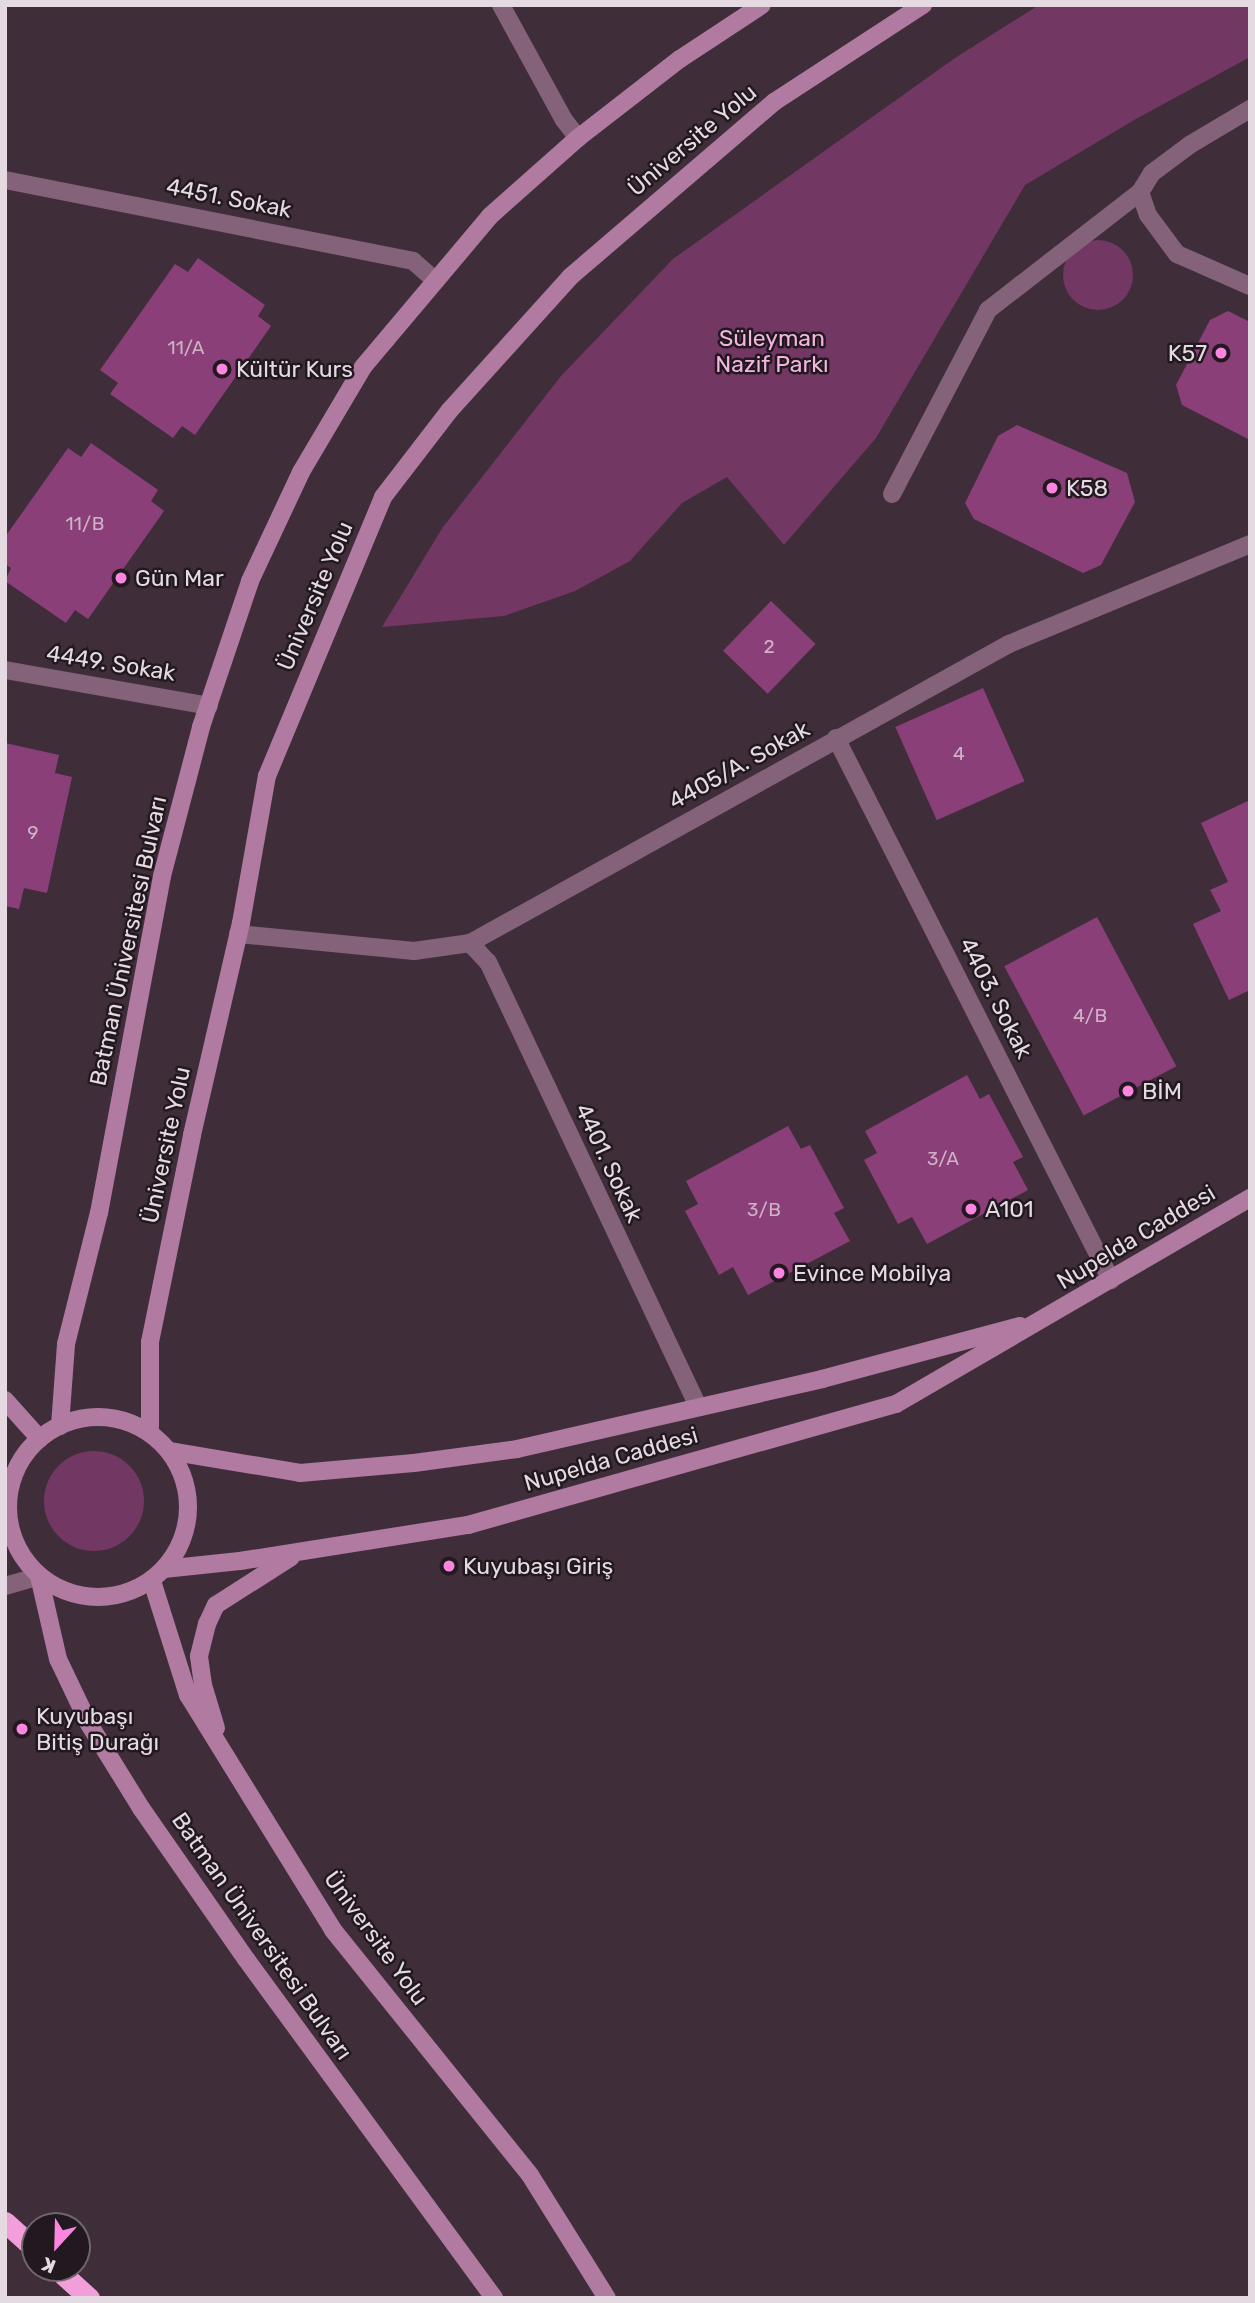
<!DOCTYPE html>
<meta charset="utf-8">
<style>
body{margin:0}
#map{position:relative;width:1255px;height:2303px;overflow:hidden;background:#3f2e3a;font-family:Rubik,sans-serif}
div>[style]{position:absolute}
.green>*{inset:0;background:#723763}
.round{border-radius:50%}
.building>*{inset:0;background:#8a3f78;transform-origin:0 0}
.street>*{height:18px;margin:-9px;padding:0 9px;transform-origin:9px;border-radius:9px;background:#84627a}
.secondary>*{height:18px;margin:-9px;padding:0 9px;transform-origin:9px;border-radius:9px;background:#b17aa1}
.secondary>.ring{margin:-9px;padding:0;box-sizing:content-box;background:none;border:18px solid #b17aa1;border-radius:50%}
.highway>*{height:21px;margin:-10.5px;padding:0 10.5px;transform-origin:10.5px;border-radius:10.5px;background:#f29eda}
.dots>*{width:19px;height:19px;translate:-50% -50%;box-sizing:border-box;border:4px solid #21191f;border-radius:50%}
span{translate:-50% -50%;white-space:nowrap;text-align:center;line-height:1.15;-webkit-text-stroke:5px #21191f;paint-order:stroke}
.number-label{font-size:19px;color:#ceb3c7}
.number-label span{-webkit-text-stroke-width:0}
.street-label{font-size:23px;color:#e5dae1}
.park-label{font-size:23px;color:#f3b4e0}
.poi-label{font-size:23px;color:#e5dae1}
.right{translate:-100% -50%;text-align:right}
.left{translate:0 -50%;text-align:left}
.frame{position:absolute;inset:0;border:7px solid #e5dae1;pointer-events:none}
.north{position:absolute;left:21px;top:2212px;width:70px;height:70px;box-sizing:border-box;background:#21191f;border:2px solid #6f666d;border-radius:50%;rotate:202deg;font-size:19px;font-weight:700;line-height:28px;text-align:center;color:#e5dae1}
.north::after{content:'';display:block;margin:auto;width:24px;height:32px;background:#fe85df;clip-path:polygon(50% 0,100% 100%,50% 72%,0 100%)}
</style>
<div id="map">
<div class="green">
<div style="clip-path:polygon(1039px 5px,1250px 5px,1250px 57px,1136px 119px,1025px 185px,876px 438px,784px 545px,727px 477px,682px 503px,630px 561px,575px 591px,504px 616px,382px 627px,443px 527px,561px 376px,673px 259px,955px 58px)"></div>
<div class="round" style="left:1063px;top:240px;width:70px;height:70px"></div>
<div class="round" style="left:44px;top:1451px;width:100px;height:100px"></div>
</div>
<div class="building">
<div style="clip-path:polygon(198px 258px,265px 305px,258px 316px,271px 326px,195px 435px,182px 426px,173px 438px,110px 394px,118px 383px,100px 370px,175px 264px,188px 272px)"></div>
<div style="clip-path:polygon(1228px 311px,1250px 322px,1250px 440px,1182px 405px,1176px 385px,1210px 320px)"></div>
<div style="clip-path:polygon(1017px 425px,1127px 473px,1135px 502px,1101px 565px,1083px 573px,974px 519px,965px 503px,998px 436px)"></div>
<div style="clip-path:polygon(91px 443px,158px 490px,151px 501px,164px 511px,88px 619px,75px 610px,66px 623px,5px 581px,11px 568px,5px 564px,5px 537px,68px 448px,81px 457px)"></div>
<div style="left:771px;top:601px;width:62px;height:69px;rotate:44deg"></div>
<div style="left:983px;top:688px;width:102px;height:96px;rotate:66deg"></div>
<div style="clip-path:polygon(5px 743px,59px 755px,55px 773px,72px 777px,47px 893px,24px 888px,19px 909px,5px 906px)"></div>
<div style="clip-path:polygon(1250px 800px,1250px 990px,1229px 1000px,1193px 924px,1221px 911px,1210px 890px,1228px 882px,1201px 823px)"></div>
<div style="left:1097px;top:917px;width:169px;height:105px;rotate:62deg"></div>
<div style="clip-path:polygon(967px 1075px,980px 1099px,989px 1094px,1023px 1157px,1013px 1162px,1028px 1190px,927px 1244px,912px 1217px,898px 1224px,864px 1160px,877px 1153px,865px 1131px)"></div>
<div style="clip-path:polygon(788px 1126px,801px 1149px,810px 1145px,844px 1208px,834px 1213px,850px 1241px,748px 1295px,733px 1267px,719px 1275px,685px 1211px,698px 1204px,686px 1181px)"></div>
</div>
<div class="street">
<div style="left:501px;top:5px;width:131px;rotate:61.3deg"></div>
<div style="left:564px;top:120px;width:23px;rotate:52deg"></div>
<div style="left:1250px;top:109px;width:69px;rotate:149.3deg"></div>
<div style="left:1191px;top:144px;width:49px;rotate:143.4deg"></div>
<div style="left:1152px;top:173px;width:22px;rotate:122deg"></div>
<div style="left:1140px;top:192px;width:24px;rotate:71deg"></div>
<div style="left:1148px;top:215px;width:49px;rotate:53.4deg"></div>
<div style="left:1177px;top:254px;width:80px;rotate:23.7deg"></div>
<div style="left:5px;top:180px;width:416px;rotate:11.2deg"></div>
<div style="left:413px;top:261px;width:30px;rotate:41deg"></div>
<div style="left:892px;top:494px;width:208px;rotate:-62.4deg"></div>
<div style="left:988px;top:310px;width:192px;rotate:-37.8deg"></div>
<div style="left:5px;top:670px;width:207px;rotate:10deg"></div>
<div style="left:836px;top:738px;width:608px;rotate:63.1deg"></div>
<div style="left:238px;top:934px;width:177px;rotate:5.5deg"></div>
<div style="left:414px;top:951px;width:57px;rotate:-8.1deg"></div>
<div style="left:470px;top:943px;width:616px;rotate:-29.02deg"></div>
<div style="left:1009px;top:644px;width:261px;rotate:-22.5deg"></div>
<div style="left:470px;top:943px;width:26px;rotate:47deg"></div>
<div style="left:488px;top:962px;width:492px;rotate:64.7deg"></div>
<div style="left:5px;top:1586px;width:35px;rotate:-16deg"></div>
</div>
<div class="secondary">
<div style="left:5px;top:1400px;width:52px;rotate:48.1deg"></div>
<div class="ring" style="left:8px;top:1417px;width:162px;height:162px"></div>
<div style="left:60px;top:1426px;width:82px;rotate:-85.8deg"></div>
<div style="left:66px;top:1344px;width:135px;rotate:-75.9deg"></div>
<div style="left:99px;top:1213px;width:343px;rotate:-79.4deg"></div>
<div style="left:162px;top:876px;width:154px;rotate:-75.3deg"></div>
<div style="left:201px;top:727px;width:154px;rotate:-71.4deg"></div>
<div style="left:250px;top:581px;width:120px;rotate:-64.9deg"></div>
<div style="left:301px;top:472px;width:122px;rotate:-59.4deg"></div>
<div style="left:363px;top:367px;width:197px;rotate:-49.9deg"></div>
<div style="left:490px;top:216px;width:118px;rotate:-41.6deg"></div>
<div style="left:578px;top:138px;width:129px;rotate:-37.8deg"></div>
<div style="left:680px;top:59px;width:98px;rotate:-33.4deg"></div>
<div style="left:150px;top:1433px;width:91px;rotate:-90deg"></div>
<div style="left:150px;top:1342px;width:211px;rotate:-78.5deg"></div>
<div style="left:192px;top:1135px;width:218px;rotate:-77deg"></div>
<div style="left:241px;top:923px;width:149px;rotate:-80deg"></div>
<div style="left:267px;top:776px;width:302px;rotate:-67.4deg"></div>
<div style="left:383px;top:497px;width:110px;rotate:-52.4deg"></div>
<div style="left:450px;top:410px;width:179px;rotate:-47.9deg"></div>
<div style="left:570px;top:277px;width:269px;rotate:-40.6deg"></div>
<div style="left:774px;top:102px;width:178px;rotate:-33.1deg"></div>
<div style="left:169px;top:1451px;width:133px;rotate:9.5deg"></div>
<div style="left:300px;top:1473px;width:114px;rotate:-5deg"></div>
<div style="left:414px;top:1463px;width:104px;rotate:-7.7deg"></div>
<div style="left:517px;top:1449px;width:313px;rotate:-12.9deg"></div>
<div style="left:822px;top:1379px;width:205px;rotate:-15deg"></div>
<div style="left:164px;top:1569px;width:76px;rotate:-6deg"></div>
<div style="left:240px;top:1561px;width:231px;rotate:-9deg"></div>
<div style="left:468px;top:1525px;width:445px;rotate:-15.8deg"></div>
<div style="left:896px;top:1404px;width:410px;rotate:-30.2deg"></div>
<div style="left:39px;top:1576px;width:85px;rotate:77.1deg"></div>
<div style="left:58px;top:1659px;width:72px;rotate:64.5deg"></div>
<div style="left:89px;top:1724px;width:99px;rotate:58.2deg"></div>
<div style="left:141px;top:1808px;width:184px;rotate:55.2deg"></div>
<div style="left:246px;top:1959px;width:420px;rotate:53.8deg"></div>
<div style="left:152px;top:1581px;width:120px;rotate:72.5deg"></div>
<div style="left:188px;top:1695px;width:276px;rotate:58.3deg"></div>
<div style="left:333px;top:1930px;width:314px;rotate:51.2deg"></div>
<div style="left:530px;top:2175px;width:145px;rotate:58deg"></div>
<div style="left:216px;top:1728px;width:45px;rotate:-106.8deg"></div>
<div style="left:203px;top:1685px;width:29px;rotate:-98deg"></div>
<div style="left:199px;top:1656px;width:33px;rotate:-76deg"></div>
<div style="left:207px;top:1624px;width:21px;rotate:-65deg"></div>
<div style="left:216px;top:1605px;width:89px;rotate:-32.6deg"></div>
</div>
<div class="highway">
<div style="left:5px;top:2222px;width:40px;rotate:42deg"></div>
<div style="left:56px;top:2268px;width:45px;rotate:42.3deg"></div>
</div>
<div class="dots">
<div style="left:1221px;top:353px;background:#fe85df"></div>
<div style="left:222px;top:369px;background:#fe85df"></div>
<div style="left:1052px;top:488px;background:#fe85df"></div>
<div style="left:121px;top:578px;background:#fe85df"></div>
<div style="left:1128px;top:1091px;background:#fe85df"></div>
<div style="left:971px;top:1209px;background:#fe85df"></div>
<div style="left:779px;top:1273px;background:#fe85df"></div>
<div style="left:449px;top:1566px;background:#fe85df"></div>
<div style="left:22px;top:1729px;background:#fe85df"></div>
</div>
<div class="number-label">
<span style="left:186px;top:348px">11/A</span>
<span style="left:85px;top:524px">11/B</span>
<span style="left:769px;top:647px">2</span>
<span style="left:959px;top:754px">4</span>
<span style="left:33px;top:833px">9</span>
<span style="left:1090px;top:1016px">4/B</span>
<span style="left:943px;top:1159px">3/A</span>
<span style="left:764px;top:1210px">3/B</span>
</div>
<div class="street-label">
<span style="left:692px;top:140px;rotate:-40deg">Üniversite Yolu</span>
<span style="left:229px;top:198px;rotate:11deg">4451. Sokak</span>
<span style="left:315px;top:596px;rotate:-67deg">Üniversite Yolu</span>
<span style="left:111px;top:663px;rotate:9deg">4449. Sokak</span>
<span style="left:739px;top:765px;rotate:-29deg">4405/A. Sokak</span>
<span style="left:128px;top:941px;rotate:-78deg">Batman Üniversitesi Bulvarı</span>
<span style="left:996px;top:998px;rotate:63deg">4403. Sokak</span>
<span style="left:166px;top:1145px;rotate:-78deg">Üniversite Yolu</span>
<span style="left:609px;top:1163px;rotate:65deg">4401. Sokak</span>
<span style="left:1136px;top:1237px;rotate:-31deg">Nupelda Caddesi</span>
<span style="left:611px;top:1459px;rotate:-16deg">Nupelda Caddesi</span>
<span style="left:262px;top:1936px;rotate:55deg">Batman Üniversitesi Bulvarı</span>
<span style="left:376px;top:1938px;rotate:54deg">Üniversite Yolu</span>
</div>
<div class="park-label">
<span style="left:772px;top:351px">Süleyman<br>Nazif Parkı</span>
</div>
<div class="poi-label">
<span class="right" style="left:1207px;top:353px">K57</span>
<span class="left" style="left:236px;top:369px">Kültür Kurs</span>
<span class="left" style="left:1066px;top:488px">K58</span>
<span class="left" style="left:135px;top:578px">Gün Mar</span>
<span class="left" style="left:1142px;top:1091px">BİM</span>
<span class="left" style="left:985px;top:1209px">A101</span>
<span class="left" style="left:793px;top:1273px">Evince Mobilya</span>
<span class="left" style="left:463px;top:1566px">Kuyubaşı Giriş</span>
<span class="left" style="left:36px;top:1729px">Kuyubaşı<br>Bitiş Durağı</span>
</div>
<div class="frame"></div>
<div class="north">K</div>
</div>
